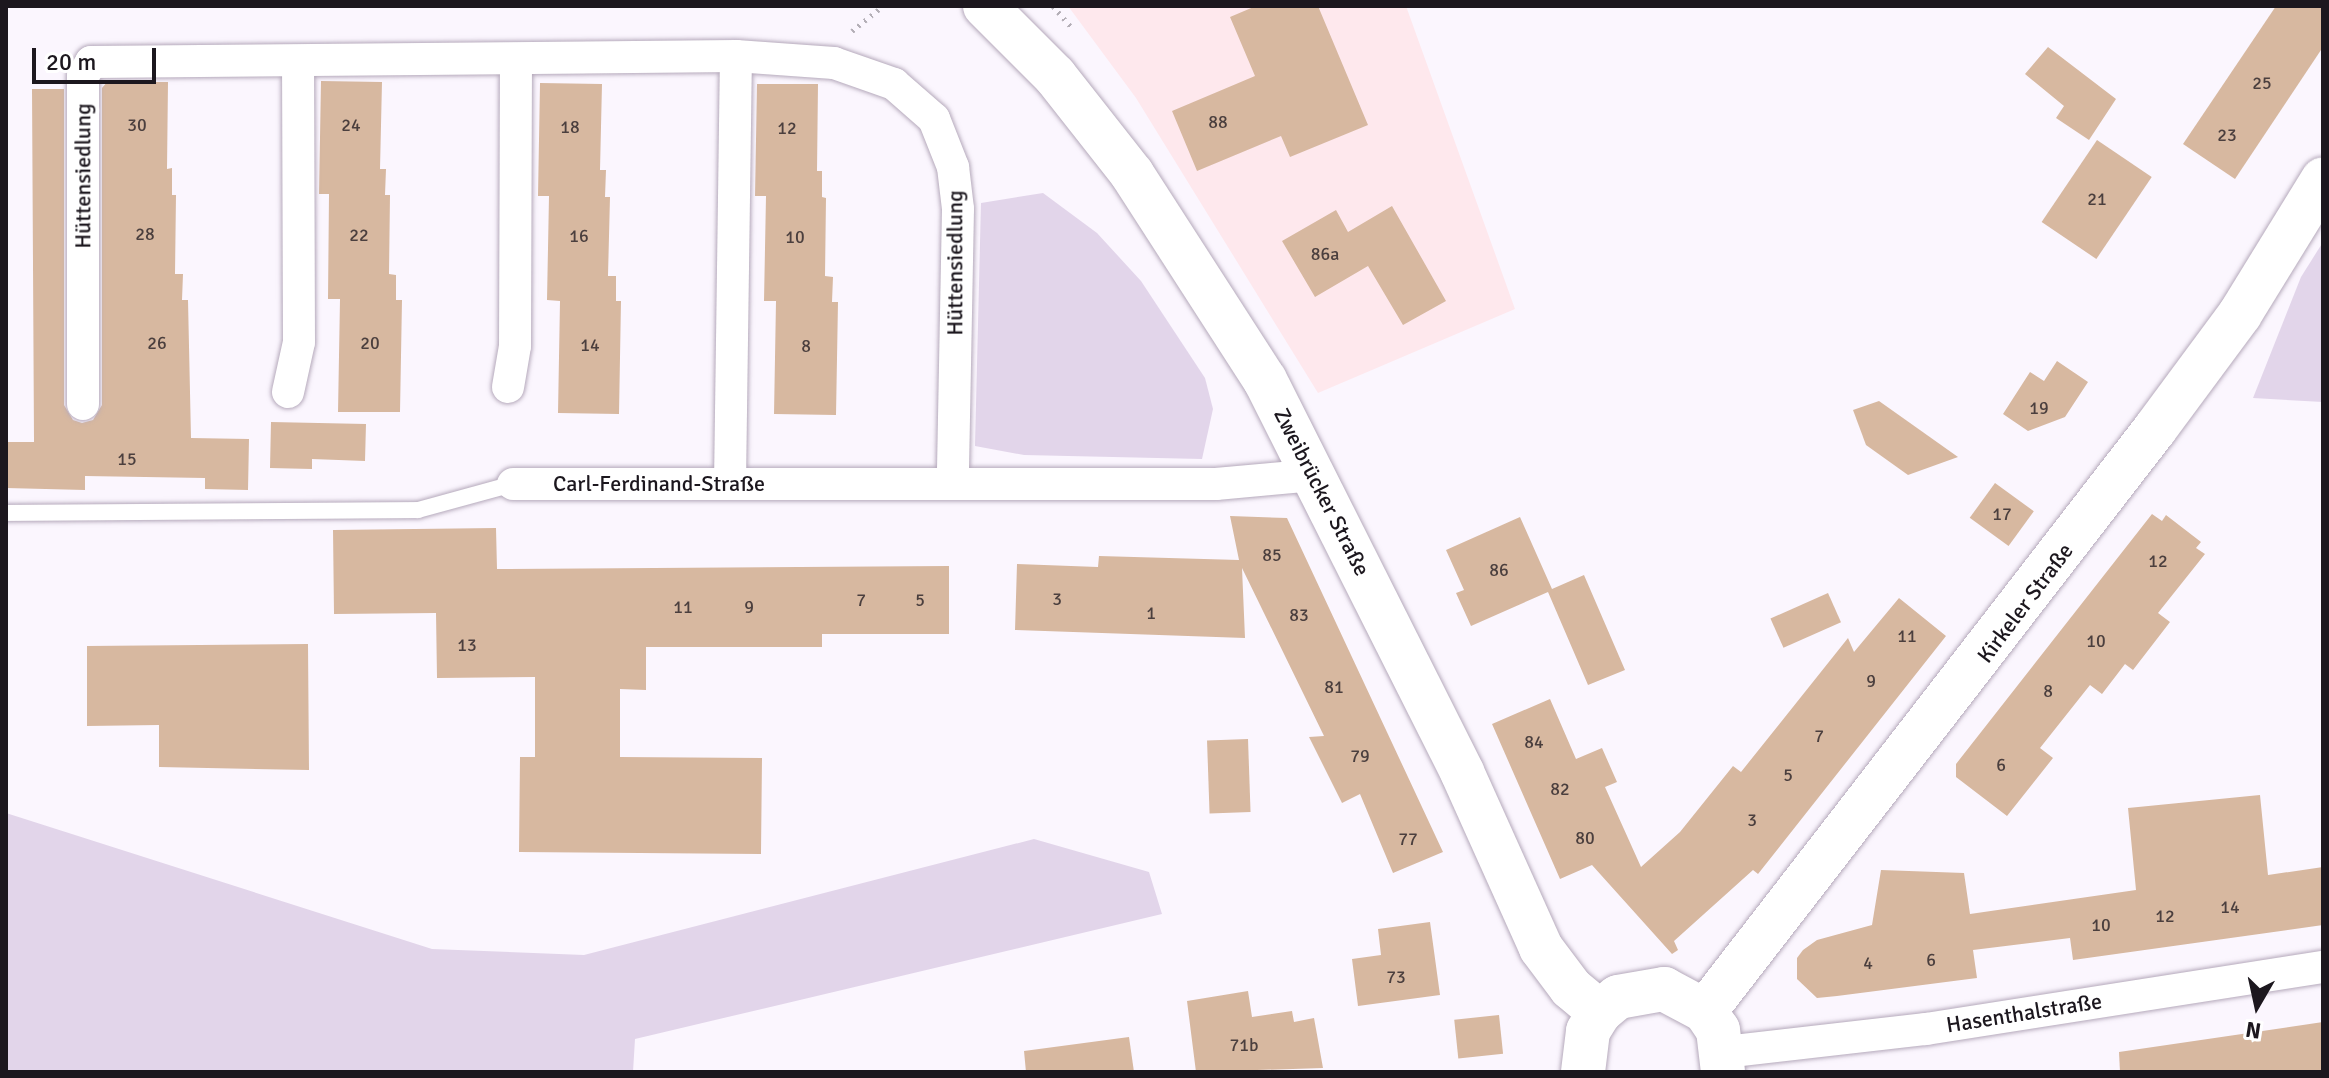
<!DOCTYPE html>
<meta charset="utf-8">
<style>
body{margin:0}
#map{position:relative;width:2329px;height:1078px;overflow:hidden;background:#fbf6fe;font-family:Signika,sans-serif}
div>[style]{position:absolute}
.commercial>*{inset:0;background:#fee8ed}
.green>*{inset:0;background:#e2d5ea}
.building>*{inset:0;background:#d7b8a0;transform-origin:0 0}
.path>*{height:5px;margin-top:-2.5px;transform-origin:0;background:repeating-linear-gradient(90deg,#b4afb7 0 2px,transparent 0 8px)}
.roads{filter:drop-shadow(0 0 2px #b5a9bb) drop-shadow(0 0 2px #b5a9bb)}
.service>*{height:16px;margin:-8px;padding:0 8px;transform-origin:8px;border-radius:8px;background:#fff}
.minor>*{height:32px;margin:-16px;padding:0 16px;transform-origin:16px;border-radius:16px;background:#fff}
.secondary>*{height:44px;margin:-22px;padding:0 22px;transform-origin:22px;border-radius:22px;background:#fff}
span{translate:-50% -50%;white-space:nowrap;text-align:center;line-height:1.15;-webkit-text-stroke:7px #fff;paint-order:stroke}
.number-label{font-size:18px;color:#4b3f3e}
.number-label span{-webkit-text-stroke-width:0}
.street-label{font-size:22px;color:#1c171e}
.frame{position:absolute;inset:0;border:8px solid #1c171e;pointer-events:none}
.north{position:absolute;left:2217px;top:966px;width:80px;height:80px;-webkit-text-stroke:6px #fff;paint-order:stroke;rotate:189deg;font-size:22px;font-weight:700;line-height:32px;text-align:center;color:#1c171e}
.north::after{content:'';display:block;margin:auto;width:28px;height:36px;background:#1c171e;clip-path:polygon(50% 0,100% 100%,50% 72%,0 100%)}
.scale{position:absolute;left:32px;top:48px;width:124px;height:36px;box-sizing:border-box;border:4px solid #1c171e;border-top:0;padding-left:10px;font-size:24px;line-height:28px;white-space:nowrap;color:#1c171e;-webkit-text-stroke:6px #fff;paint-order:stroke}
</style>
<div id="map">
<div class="commercial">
<div style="clip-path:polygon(1068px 6px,1406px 6px,1515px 309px,1318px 393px,1136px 98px)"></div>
</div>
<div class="green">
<div style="clip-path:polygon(1043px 193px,1097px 233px,1141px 281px,1205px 378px,1213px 409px,1202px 459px,1024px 455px,975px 446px,981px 203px)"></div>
<div style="clip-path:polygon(2323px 242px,2323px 402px,2253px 398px,2301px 277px)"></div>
<div style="clip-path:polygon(6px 813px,432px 949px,584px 955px,1034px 839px,1149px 872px,1162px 914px,635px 1039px,633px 1072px,6px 1072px)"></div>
</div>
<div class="building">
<div style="clip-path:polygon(1256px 6px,1318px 6px,1368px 125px,1290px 157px,1281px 136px,1197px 171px,1172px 111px,1255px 76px,1230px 17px)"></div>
<div style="clip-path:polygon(2276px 6px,2323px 6px,2323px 47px,2235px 179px,2183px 144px)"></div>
<div style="clip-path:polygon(2048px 47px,2116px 99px,2089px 140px,2056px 118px,2064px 106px,2025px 74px)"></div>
<div style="clip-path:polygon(321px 81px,382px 82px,380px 169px,386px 169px,385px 195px,390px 195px,389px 274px,396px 275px,396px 300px,402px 300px,400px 412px,338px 412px,340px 299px,328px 299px,329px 194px,319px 194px)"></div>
<div style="clip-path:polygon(107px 82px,168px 82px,167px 169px,172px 168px,172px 195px,176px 195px,175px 274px,183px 274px,182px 300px,188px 300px,191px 438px,249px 439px,248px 490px,205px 489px,205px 478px,85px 476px,85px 490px,6px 488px,6px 442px,34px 442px,32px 89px,64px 89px,64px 405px,73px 420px,82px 423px,93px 420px,102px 405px,102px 88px)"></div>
<div style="clip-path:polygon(540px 83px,602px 84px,600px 170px,606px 170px,605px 197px,610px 197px,608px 276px,616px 276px,616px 301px,621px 301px,619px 414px,558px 413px,560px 301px,547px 300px,549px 196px,538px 196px)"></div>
<div style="clip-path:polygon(757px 84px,818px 84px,817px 171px,822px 171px,822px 197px,826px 198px,825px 276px,833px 277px,832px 302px,838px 302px,836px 415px,774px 414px,776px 301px,764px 301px,766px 196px,755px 196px)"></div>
<div style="left:2097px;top:140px;width:66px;height:99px;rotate:34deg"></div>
<div style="clip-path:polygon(1392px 206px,1446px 301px,1403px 325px,1368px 266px,1315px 297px,1282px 241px,1336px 210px,1348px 232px)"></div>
<div style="clip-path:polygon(2057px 361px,2088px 382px,2065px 417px,2028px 431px,2003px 414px,2030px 372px,2044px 381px)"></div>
<div style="clip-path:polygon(1879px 401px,1958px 457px,1908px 475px,1866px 445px,1853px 410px)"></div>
<div style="clip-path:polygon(271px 422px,366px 424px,365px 461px,312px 459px,312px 469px,270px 468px)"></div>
<div style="left:1995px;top:483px;width:48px;height:43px;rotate:36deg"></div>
<div style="clip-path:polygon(2152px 514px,2162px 521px,2166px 515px,2201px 542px,2196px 548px,2205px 554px,2158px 613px,2170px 622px,2133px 670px,2125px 664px,2102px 694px,2090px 685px,2040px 748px,2053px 758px,2007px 816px,1956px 777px,1956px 764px)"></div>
<div style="clip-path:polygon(1230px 516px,1287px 518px,1443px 852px,1393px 873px,1360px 794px,1342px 803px,1309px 737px,1324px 736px,1242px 568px,1245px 638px,1015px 630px,1017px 564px,1098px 567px,1099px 556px,1239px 560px)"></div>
<div style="clip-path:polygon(1520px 517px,1552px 589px,1584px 575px,1625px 670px,1588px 685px,1548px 592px,1471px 626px,1456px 593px,1464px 590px,1446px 550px)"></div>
<div style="clip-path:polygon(496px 528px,497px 569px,949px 566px,949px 634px,822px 634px,822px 647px,646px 647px,646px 690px,620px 689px,620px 757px,762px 758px,761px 854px,519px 852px,520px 757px,535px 757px,535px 677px,437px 678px,436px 613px,334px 614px,333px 530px)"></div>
<div style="left:1828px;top:593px;width:32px;height:63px;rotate:66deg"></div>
<div style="clip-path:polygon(1899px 598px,1946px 636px,1758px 874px,1753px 870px,1674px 941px,1678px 950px,1672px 954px,1592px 865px,1560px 879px,1492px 724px,1550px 699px,1576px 759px,1602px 748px,1617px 782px,1605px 787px,1641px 867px,1680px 832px,1733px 766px,1741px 772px,1848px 638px,1854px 652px)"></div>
<div style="clip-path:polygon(308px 644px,309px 770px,159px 767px,159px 725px,87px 726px,87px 646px)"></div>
<div style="left:1248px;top:739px;width:73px;height:41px;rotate:88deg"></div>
<div style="clip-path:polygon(2260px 795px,2268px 875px,2323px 867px,2323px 925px,2073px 960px,2070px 938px,1973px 950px,1977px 978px,1837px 996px,1817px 998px,1797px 979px,1797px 958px,1803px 950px,1817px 940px,1872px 925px,1881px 870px,1964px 873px,1970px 914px,2136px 890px,2128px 808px)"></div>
<div style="clip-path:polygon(1430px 922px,1440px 995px,1358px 1006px,1352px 959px,1381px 955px,1378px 929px)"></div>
<div style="clip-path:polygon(1248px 991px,1252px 1017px,1292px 1011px,1294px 1022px,1314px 1018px,1323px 1068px,1196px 1072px,1187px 1001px)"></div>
<div style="left:1499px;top:1015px;width:39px;height:45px;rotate:84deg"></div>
<div style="clip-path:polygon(2323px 1022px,2323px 1072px,2120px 1072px,2119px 1052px)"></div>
<div style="clip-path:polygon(1129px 1037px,1134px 1072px,1026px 1072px,1024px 1051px)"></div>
</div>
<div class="path">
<div style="left:1053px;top:6px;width:28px;rotate:49deg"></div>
<div style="left:852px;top:31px;width:40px;rotate:-39deg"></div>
</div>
<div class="roads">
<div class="service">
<div style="left:6px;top:513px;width:412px;rotate:-0.4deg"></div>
<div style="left:418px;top:510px;width:98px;rotate:-15.3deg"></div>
</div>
<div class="minor">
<div style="left:508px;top:387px;width:42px;rotate:-80.3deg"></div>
<div style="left:515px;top:346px;width:287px;rotate:-89.8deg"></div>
<div style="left:288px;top:392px;width:51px;rotate:-77.6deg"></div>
<div style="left:299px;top:342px;width:279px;rotate:-90.2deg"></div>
<div style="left:83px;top:404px;width:328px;rotate:-90deg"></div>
<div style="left:83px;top:76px;width:16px;rotate:-60deg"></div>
<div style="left:91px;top:62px;width:645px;rotate:-0.53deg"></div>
<div style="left:736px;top:56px;width:98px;rotate:4.1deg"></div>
<div style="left:834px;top:63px;width:64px;rotate:19.3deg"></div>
<div style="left:894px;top:84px;width:53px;rotate:41.2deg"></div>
<div style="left:934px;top:119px;width:52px;rotate:68.4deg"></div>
<div style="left:953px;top:167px;width:42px;rotate:83.2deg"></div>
<div style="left:958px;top:209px;width:272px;rotate:91.1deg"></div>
<div style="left:730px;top:483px;width:427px;rotate:-89.2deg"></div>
<div style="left:513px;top:484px;width:703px"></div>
<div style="left:1216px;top:484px;width:98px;rotate:-5.2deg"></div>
<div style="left:1724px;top:1052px;width:203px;rotate:-6.5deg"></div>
<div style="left:1926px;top:1029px;width:402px;rotate:-8.9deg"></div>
</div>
<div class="secondary">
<div style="left:985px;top:6px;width:99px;rotate:45deg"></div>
<div style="left:1055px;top:76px;width:125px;rotate:51.8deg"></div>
<div style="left:1132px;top:174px;width:245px;rotate:57.2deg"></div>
<div style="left:1265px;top:380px;width:439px;rotate:63.3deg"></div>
<div style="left:1462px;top:772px;width:193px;rotate:65.8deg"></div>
<div style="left:1541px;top:948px;width:50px;rotate:53.1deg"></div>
<div style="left:1571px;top:988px;width:38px;rotate:40deg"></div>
<div style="left:1705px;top:1011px;width:736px;rotate:-52.29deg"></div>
<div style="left:2155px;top:429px;width:143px;rotate:-53.5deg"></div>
<div style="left:2240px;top:314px;width:158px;rotate:-58.4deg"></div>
<div style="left:1583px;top:1072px;width:41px;rotate:-83deg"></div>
<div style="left:1588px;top:1031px;width:22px;rotate:-58deg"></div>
<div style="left:1600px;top:1012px;width:23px;rotate:-40deg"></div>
<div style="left:1618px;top:997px;width:47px;rotate:-9.9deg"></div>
<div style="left:1664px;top:989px;width:47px;rotate:28.2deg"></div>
<div style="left:1705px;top:1011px;width:23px;rotate:56deg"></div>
<div style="left:1718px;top:1030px;width:42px;rotate:83.2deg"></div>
</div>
</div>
<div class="number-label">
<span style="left:2262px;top:83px">25</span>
<span style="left:1218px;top:122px">88</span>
<span style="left:137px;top:125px">30</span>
<span style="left:351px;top:125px">24</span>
<span style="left:570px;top:127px">18</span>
<span style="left:787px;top:128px">12</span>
<span style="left:2227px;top:135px">23</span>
<span style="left:2097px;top:199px">21</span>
<span style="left:145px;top:234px">28</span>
<span style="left:359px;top:235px">22</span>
<span style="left:579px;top:236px">16</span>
<span style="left:795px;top:237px">10</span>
<span style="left:1325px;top:254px">86a</span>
<span style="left:157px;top:343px">26</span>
<span style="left:370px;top:343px">20</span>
<span style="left:590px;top:345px">14</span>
<span style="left:806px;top:346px">8</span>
<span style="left:2039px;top:408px">19</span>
<span style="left:127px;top:459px">15</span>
<span style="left:2002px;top:514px">17</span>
<span style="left:1272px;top:555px">85</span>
<span style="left:2158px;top:561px">12</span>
<span style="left:1499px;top:570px">86</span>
<span style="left:1057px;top:599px">3</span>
<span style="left:861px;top:600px">7</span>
<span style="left:920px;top:600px">5</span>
<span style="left:683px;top:607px">11</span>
<span style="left:749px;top:607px">9</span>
<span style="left:1151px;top:613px">1</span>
<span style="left:1299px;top:615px">83</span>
<span style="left:1907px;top:636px">11</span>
<span style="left:2096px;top:641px">10</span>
<span style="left:467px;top:645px">13</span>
<span style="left:1871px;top:681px">9</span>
<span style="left:1334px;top:687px">81</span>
<span style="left:2048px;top:691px">8</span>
<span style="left:1819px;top:736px">7</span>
<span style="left:1534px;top:742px">84</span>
<span style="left:1360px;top:756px">79</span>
<span style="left:2001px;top:765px">6</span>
<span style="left:1788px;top:775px">5</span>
<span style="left:1560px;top:789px">82</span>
<span style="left:1752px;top:820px">3</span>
<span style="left:1585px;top:838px">80</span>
<span style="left:1408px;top:839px">77</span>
<span style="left:2230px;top:907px">14</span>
<span style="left:2165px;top:916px">12</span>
<span style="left:2101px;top:925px">10</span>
<span style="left:1931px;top:960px">6</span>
<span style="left:1868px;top:963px">4</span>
<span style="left:1396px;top:977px">73</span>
<span style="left:1244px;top:1045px">71b</span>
</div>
<div class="street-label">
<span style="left:83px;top:176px;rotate:-90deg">Hüttensiedlung</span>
<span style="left:955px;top:263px;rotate:-90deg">Hüttensiedlung</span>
<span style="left:659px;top:484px">Carl-Ferdinand-Straße</span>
<span style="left:1322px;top:492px;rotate:63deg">Zweibrücker Straße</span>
<span style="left:2025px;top:603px;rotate:-53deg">Kirkeler Straße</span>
<span style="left:2024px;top:1013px;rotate:-9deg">Hasenthalstraße</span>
</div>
<div class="frame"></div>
<div class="north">N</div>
<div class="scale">20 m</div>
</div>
